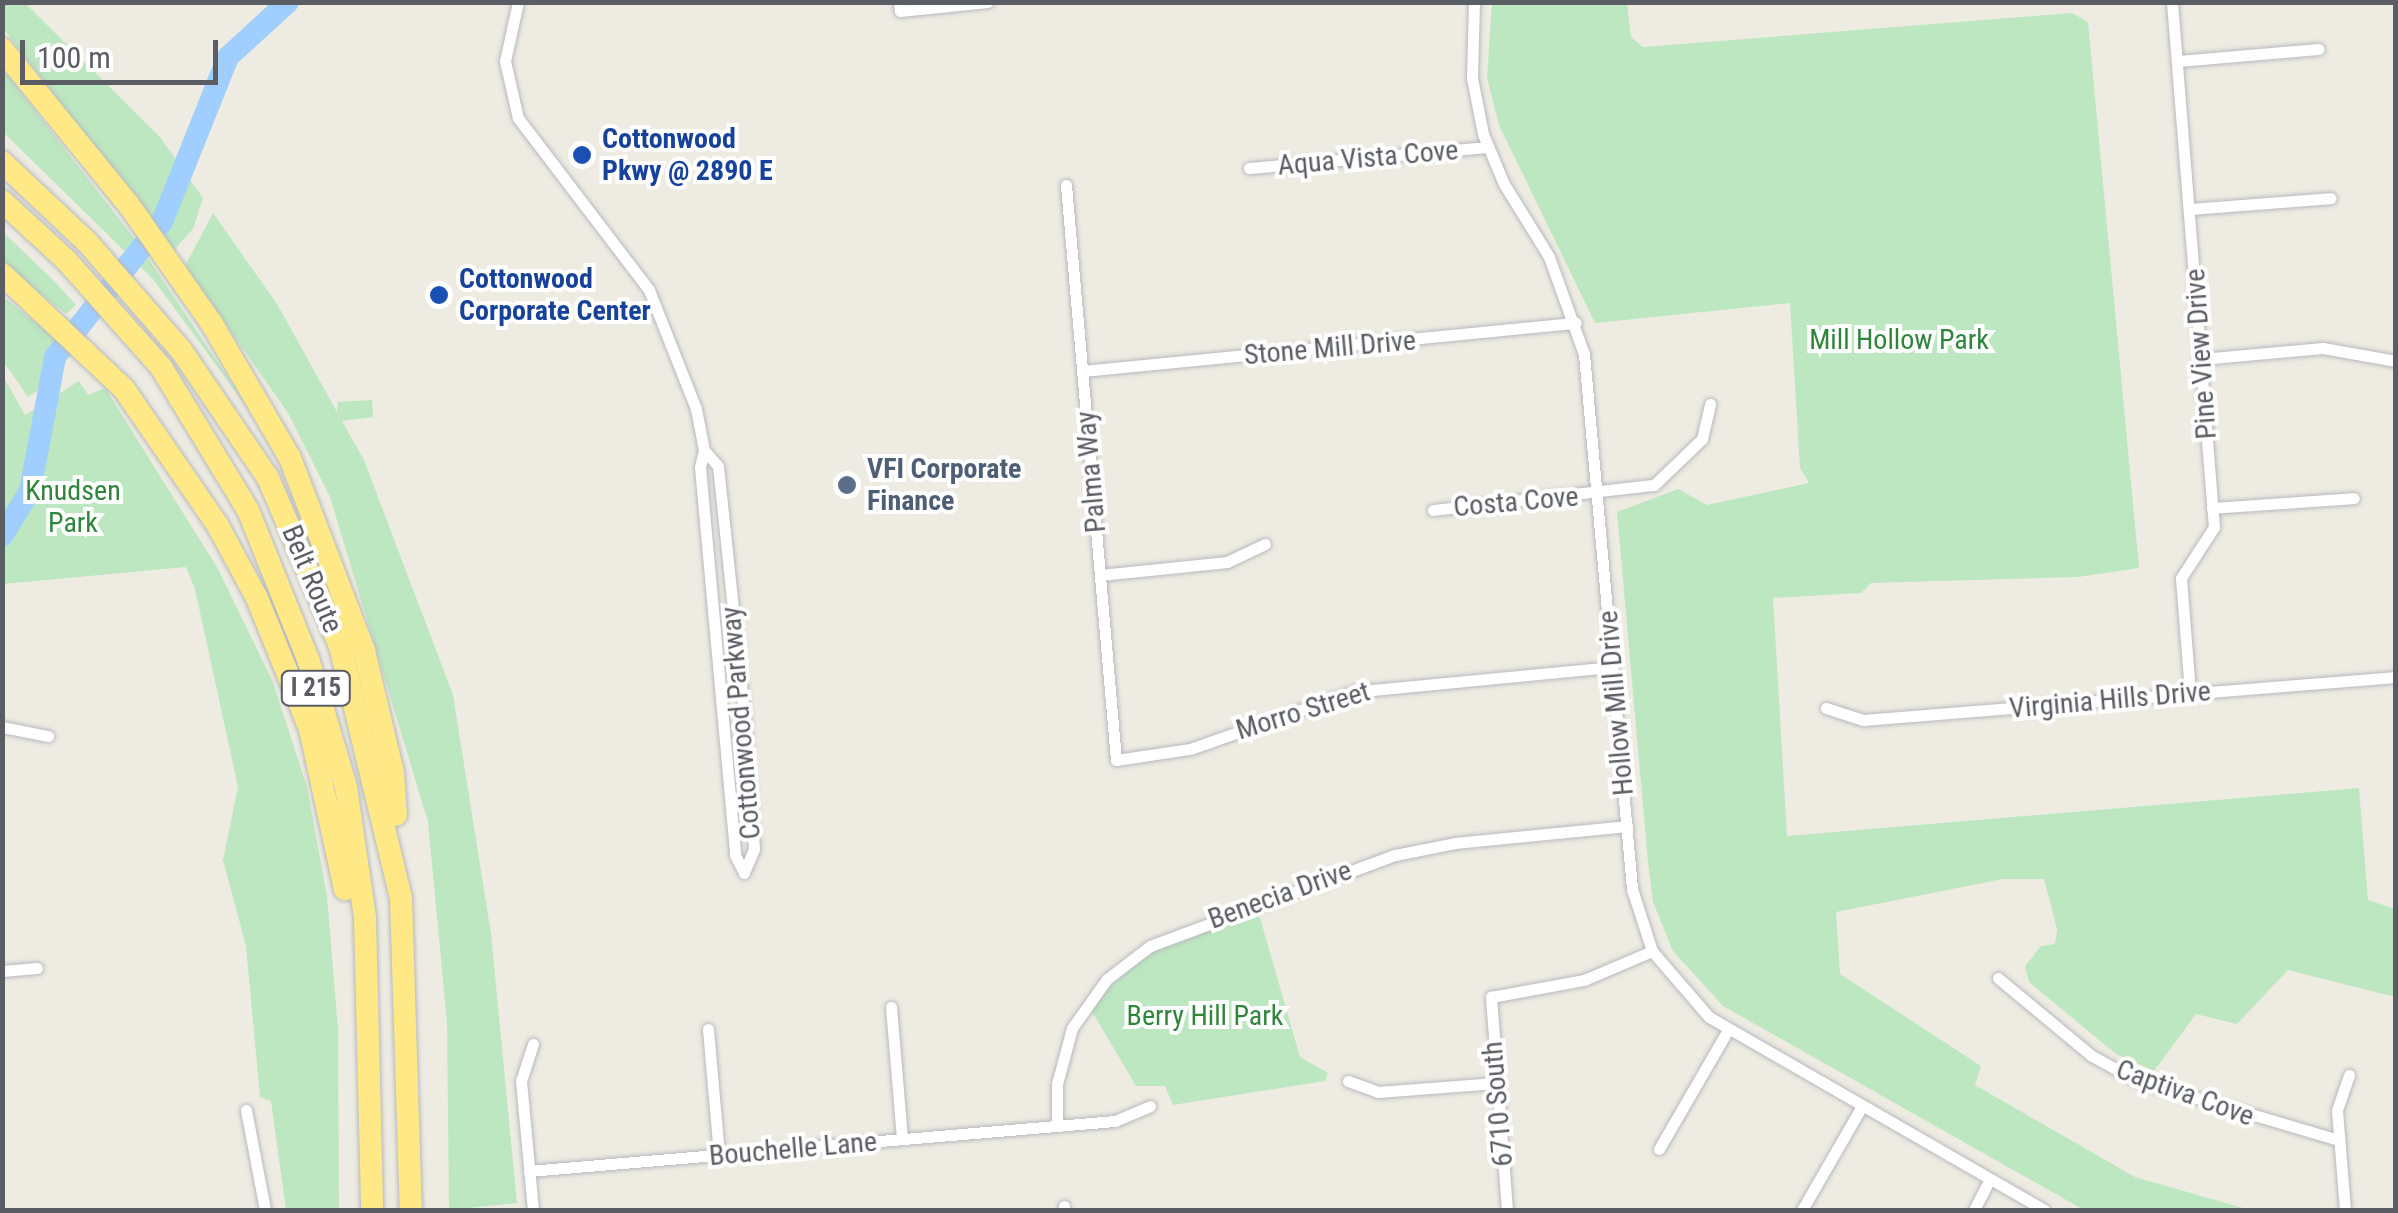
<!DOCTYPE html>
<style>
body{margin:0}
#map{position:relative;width:2398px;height:1213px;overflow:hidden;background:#eeece2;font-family:"Roboto Condensed",sans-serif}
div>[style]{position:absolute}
.green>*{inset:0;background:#bde7c0}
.river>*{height:22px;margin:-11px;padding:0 11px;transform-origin:11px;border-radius:11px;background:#a0cfff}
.roads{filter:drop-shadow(0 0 2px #b7b9bf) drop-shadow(0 0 2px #b7b9bf)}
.street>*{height:11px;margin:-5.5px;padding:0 5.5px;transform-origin:5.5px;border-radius:5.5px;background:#fff}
.highway>*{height:22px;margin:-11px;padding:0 11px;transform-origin:11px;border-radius:11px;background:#ffe987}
.dots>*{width:28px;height:28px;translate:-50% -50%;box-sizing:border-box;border:5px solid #fff;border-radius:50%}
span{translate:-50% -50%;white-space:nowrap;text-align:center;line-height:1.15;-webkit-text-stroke:8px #fff;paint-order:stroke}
.shield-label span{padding:2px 8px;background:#fff;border:2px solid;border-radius:8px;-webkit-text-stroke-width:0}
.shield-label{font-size:25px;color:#5a5d63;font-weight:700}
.transit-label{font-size:28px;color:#164399;font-weight:700}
.left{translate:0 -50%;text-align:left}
.street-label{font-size:28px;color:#5a5d63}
.park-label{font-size:28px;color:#31843b}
.service-label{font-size:28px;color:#4e5e75;font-weight:700}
.frame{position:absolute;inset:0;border:5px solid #5a5d63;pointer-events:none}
.scale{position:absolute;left:20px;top:40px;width:198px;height:45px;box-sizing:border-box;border:5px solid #5a5d63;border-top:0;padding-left:12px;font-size:30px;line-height:35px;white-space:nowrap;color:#5a5d63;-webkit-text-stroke:8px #fff;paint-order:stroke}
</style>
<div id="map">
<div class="green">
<div style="clip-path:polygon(2px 3px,27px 5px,160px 137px,203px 198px,193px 229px,174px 250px,3px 28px)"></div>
<div style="clip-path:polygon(1492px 3px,1627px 3px,1631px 37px,1643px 47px,2072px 13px,2088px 22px,2139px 568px,2078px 577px,1871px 583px,1861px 593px,1773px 598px,1787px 836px,2359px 788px,2368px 900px,2395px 909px,2395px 997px,2288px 970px,2237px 1024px,2196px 1014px,2154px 1071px,2116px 1054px,2029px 982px,2025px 966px,2041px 946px,2055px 944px,2057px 929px,2044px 879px,2003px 879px,1836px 912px,1840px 974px,1981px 1066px,1975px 1085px,2135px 1177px,2250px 1210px,2084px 1210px,1723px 1006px,1673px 951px,1653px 902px,1648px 862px,1617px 512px,1678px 489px,1707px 505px,1809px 483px,1800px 468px,1790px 303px,1595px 323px,1499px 125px,1487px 78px)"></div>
<div style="clip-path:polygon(2px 68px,137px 242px,255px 418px,153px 279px,3px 132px)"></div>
<div style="clip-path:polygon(213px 213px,277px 304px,337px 412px,338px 402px,372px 400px,373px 417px,342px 421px,364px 460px,453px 695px,491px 934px,517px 1203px,449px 1210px,447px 1023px,428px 822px,330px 497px,288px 413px,185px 266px)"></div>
<div style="clip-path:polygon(2px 231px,54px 281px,76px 305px,66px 314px,3px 264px)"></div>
<div style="clip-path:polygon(2px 296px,57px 339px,46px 385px,28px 397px,3px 361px)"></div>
<div style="clip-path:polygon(2px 374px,25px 415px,79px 381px,88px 395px,105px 388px,217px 567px,273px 682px,307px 787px,327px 896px,338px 1029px,339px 1210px,286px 1210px,271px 1101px,260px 1097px,246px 946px,223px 860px,238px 787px,195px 589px,186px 567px,3px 584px)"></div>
<div style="clip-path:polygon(1258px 911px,1300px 1057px,1328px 1073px,1325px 1081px,1173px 1105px,1165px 1086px,1136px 1086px,1091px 1010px,1102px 993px,1152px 952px)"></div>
</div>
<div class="river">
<div style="left:2px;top:536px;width:53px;rotate:-58.1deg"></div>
<div style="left:30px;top:491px;width:136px;rotate:-79.4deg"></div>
<div style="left:55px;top:357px;width:172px;rotate:-51.6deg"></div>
<div style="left:162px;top:222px;width:178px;rotate:-68.2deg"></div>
<div style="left:228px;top:57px;width:81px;rotate:-42.5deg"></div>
</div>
<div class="roads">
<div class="street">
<div style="left:518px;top:2px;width:60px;rotate:102.4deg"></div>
<div style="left:505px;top:61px;width:58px;rotate:77.2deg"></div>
<div style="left:518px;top:118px;width:216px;rotate:52.7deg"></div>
<div style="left:649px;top:290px;width:128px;rotate:68.4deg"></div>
<div style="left:696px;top:409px;width:42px;rotate:79deg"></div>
<div style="left:704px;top:450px;width:17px;rotate:103deg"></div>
<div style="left:700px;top:467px;width:390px;rotate:84.8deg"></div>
<div style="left:735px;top:855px;width:20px;rotate:63deg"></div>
<div style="left:899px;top:2px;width:9px;rotate:84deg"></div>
<div style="left:900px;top:11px;width:88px;rotate:-5.8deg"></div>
<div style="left:1474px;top:2px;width:76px;rotate:91.5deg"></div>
<div style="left:1472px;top:78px;width:57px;rotate:78.9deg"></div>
<div style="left:1483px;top:134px;width:54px;rotate:67.2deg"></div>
<div style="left:1504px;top:184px;width:86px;rotate:58.3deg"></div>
<div style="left:1549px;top:257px;width:103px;rotate:70.2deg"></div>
<div style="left:1584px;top:354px;width:537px;rotate:84.87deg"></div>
<div style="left:1632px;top:889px;width:65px;rotate:72.1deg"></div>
<div style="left:1652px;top:951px;width:87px;rotate:49.2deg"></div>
<div style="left:1709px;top:1017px;width:387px;rotate:29.9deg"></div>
<div style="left:2172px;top:2px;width:527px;rotate:85.43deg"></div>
<div style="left:2214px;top:527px;width:61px;rotate:122.9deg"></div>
<div style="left:2181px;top:578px;width:115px;rotate:85.5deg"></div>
<div style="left:2178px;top:61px;width:141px;rotate:-4.9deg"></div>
<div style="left:1249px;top:168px;width:240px;rotate:-5deg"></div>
<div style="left:1066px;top:185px;width:577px;rotate:85.03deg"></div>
<div style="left:1116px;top:760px;width:75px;rotate:-8.5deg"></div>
<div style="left:1190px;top:749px;width:172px;rotate:-19.4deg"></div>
<div style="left:1352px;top:692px;width:262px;rotate:-5.5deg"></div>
<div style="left:2189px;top:209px;width:142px;rotate:-4.4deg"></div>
<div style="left:2201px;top:359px;width:122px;rotate:-5.2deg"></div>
<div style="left:2323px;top:348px;width:74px;rotate:10.1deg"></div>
<div style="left:1083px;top:371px;width:495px;rotate:-5.6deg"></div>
<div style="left:704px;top:450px;width:21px;rotate:49deg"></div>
<div style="left:718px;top:466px;width:247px;rotate:84deg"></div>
<div style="left:744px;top:712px;width:137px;rotate:85.8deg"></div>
<div style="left:754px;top:849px;width:26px;rotate:113deg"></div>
<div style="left:2212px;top:508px;width:142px;rotate:-4deg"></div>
<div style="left:1433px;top:510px;width:222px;rotate:-6.5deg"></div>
<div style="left:1654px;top:485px;width:66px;rotate:-43.8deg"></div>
<div style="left:1702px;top:439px;width:36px;rotate:-77deg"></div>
<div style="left:1100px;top:575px;width:128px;rotate:-5.8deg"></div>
<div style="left:1227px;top:562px;width:42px;rotate:-25.3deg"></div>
<div style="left:1826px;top:708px;width:39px;rotate:18deg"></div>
<div style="left:1863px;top:720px;width:535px;rotate:-4.61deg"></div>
<div style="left:2px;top:727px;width:47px;rotate:11.1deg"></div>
<div style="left:2px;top:971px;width:35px;rotate:-5deg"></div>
<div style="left:1998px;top:978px;width:122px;rotate:39.7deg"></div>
<div style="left:2092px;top:1056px;width:50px;rotate:28.6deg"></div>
<div style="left:2136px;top:1080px;width:212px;rotate:16.5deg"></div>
<div style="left:891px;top:1007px;width:132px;rotate:85.2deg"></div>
<div style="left:708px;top:1029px;width:126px;rotate:85deg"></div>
<div style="left:1348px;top:1081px;width:32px;rotate:20deg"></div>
<div style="left:1378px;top:1092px;width:118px;rotate:-4.4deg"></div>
<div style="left:246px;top:1110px;width:102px;rotate:79.2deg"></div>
<div style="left:1057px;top:1126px;width:42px;rotate:-90deg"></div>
<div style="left:1057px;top:1084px;width:58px;rotate:-75deg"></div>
<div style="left:1072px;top:1028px;width:60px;rotate:-54.5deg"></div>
<div style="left:1107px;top:979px;width:54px;rotate:-37.5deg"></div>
<div style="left:1150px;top:946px;width:261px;rotate:-20.4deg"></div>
<div style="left:1395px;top:855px;width:61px;rotate:-11.3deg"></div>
<div style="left:1455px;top:843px;width:173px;rotate:-5.6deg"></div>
<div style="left:1659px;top:1149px;width:138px;rotate:-59.9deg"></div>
<div style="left:529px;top:1171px;width:588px;rotate:-4.88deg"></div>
<div style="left:1115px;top:1121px;width:38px;rotate:-23deg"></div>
<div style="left:1064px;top:1206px;width:4px;rotate:90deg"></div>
<div style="left:533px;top:1210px;width:130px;rotate:-95.3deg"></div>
<div style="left:521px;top:1081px;width:39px;rotate:-72deg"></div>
<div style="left:1507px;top:1210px;width:214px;rotate:-94.3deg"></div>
<div style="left:1491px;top:997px;width:95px;rotate:-10.4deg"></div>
<div style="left:1584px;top:980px;width:74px;rotate:-23.1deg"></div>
<div style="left:1802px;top:1210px;width:120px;rotate:-60deg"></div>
<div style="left:1974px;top:1210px;width:35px;rotate:-63deg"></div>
<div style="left:2345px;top:1210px;width:100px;rotate:-94.6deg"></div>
<div style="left:2337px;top:1110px;width:37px;rotate:-71deg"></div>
</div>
<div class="highway">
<div style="left:2px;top:49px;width:201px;rotate:50.9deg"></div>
<div style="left:129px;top:205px;width:145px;rotate:55.1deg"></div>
<div style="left:212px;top:324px;width:155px;rotate:59.8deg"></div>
<div style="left:290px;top:458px;width:207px;rotate:69deg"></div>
<div style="left:364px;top:651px;width:125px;rotate:76.6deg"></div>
<div style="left:393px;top:773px;width:42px;rotate:85.9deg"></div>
<div style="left:2px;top:162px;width:117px;rotate:43.3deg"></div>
<div style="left:87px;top:242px;width:143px;rotate:49deg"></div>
<div style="left:181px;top:350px;width:155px;rotate:55.8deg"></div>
<div style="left:268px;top:478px;width:183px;rotate:66.8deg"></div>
<div style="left:340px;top:646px;width:259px;rotate:76.4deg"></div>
<div style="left:401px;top:898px;width:312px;rotate:88.2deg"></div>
<div style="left:2px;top:201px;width:87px;rotate:42.7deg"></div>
<div style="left:66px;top:260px;width:143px;rotate:48.4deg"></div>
<div style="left:161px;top:367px;width:167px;rotate:58.7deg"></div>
<div style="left:248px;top:510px;width:164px;rotate:68.1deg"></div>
<div style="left:309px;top:662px;width:130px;rotate:73.5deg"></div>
<div style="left:346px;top:787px;width:132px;rotate:81.7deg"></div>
<div style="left:365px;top:918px;width:292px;rotate:88.6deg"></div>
<div style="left:2px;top:274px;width:168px;rotate:43.3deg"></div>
<div style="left:124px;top:389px;width:166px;rotate:55.5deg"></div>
<div style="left:218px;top:526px;width:82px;rotate:61.6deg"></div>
<div style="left:257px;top:598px;width:141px;rotate:68deg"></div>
<div style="left:310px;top:729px;width:164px;rotate:77.7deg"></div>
</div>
</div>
<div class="dots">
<div style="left:582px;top:155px;background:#1a4fb4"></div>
<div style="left:439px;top:295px;background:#1a4fb4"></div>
<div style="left:847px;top:485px;background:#5c6f8a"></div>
</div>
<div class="shield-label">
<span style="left:316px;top:688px">I 215</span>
</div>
<div class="transit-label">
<span class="left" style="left:602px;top:155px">Cottonwood<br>Pkwy @ 2890 E</span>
<span class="left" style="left:459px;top:295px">Cottonwood<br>Corporate Center</span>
</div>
<div class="street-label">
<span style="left:1368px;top:158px;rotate:-5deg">Aqua Vista Cove</span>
<span style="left:1330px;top:348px;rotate:-5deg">Stone Mill Drive</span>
<span style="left:2201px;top:354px;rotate:-94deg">Pine View Drive</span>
<span style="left:1091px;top:472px;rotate:-95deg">Palma Way</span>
<span style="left:1516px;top:502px;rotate:-5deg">Costa Cove</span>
<span style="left:312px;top:579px;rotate:67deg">Belt Route</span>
<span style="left:2110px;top:700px;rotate:-5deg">Virginia Hills Drive</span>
<span style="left:1616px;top:703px;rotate:-95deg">Hollow Mill Drive</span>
<span style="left:1303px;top:711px;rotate:-17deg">Morro Street</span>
<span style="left:741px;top:723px;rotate:-95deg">Cottonwood Parkway</span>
<span style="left:1280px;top:895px;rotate:-20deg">Benecia Drive</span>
<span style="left:2185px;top:1093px;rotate:20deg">Captiva Cove</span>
<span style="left:1498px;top:1104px;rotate:-95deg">6710 South</span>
<span style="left:793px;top:1149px;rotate:-5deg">Bouchelle Lane</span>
</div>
<div class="park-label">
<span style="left:1899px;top:340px">Mill Hollow Park</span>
<span style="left:73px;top:507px">Knudsen<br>Park</span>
<span style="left:1205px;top:1016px">Berry Hill Park</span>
</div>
<div class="service-label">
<span class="left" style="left:867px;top:485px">VFI Corporate<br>Finance</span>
</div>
<div class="frame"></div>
<div class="scale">100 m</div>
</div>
